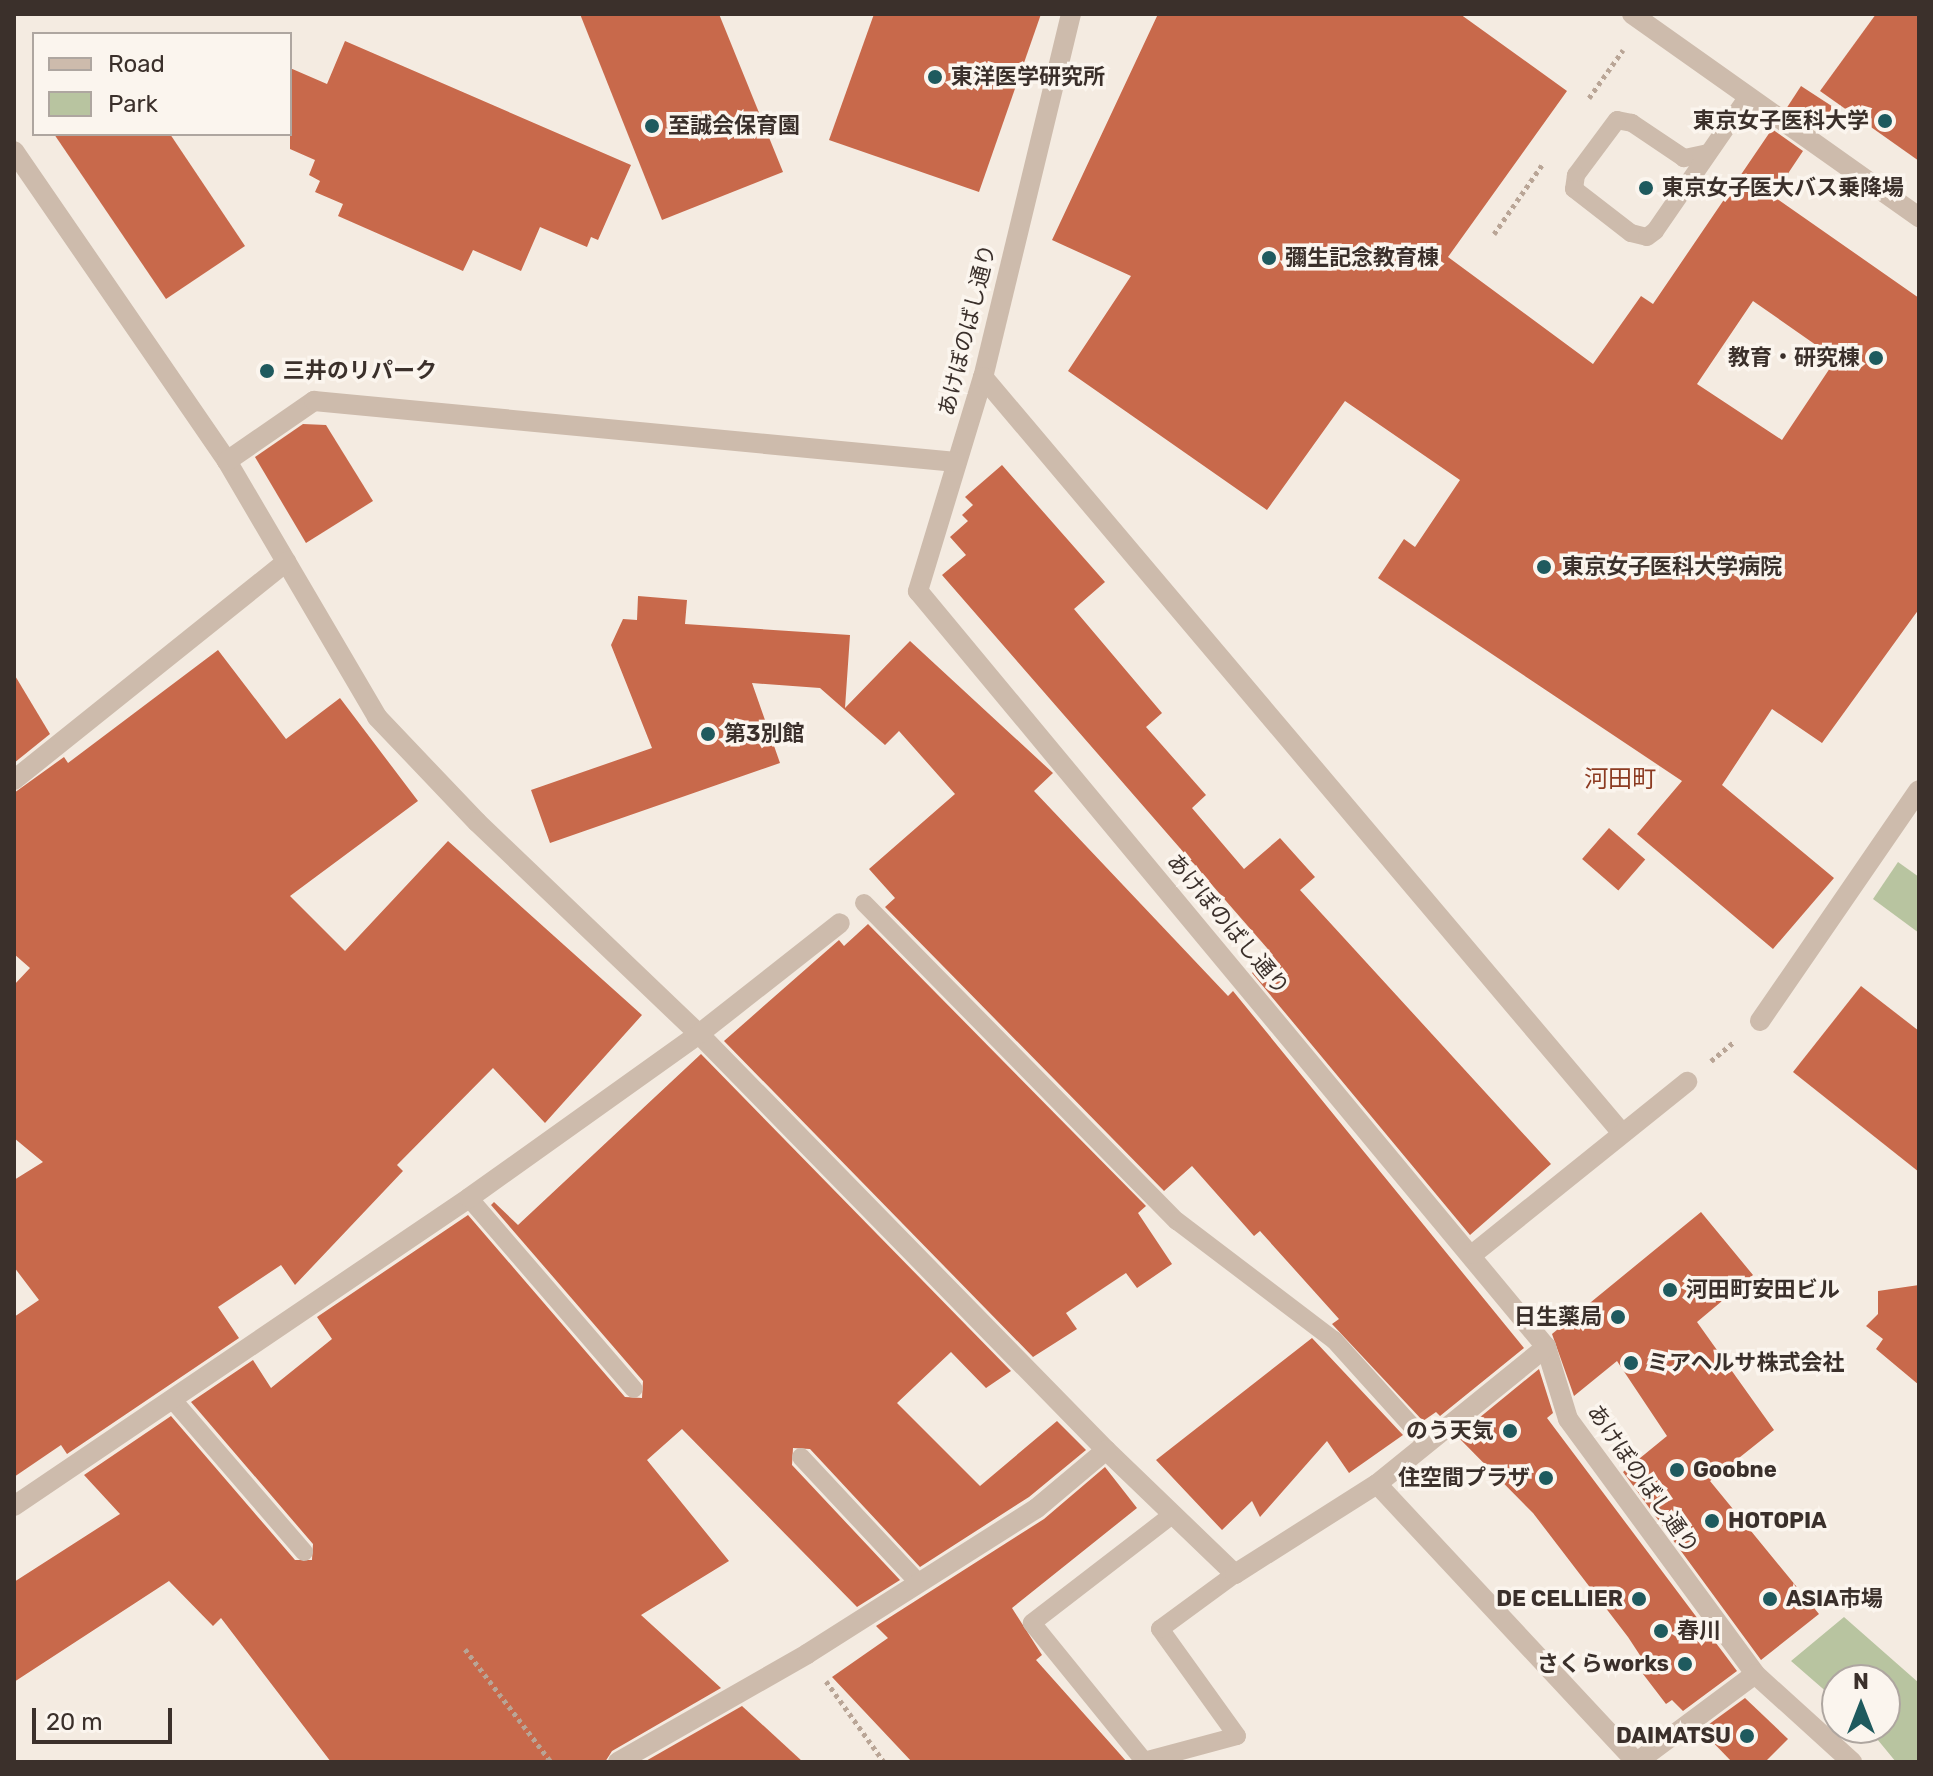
<!DOCTYPE html>
<meta charset="utf-8">
<style>
body{margin:0}
#map{position:relative;width:1933px;height:1776px;overflow:hidden;background:#f4ebe1;font-family:Rubik,"Noto Sans JP",sans-serif}
div>[style]{position:absolute}
.green>*{inset:0;background:#b8c4a0}
.building>*{inset:0;background:#c8694b;transform-origin:0 0}
.path>*{height:5px;margin-top:-2.5px;transform-origin:0;background:repeating-linear-gradient(90deg,#b9a596 0 4px,transparent 0 8px)}
.service>*{height:18px;margin:-9px;padding:0 9px;transform-origin:9px;border-radius:9px;background:#cdbbac}
.minor>*{height:20px;margin:-10px;padding:0 10px;transform-origin:10px;border-radius:10px;background:#cdbbac}
.tertiary>*{height:20px;margin:-10px;padding:0 10px;transform-origin:10px;border-radius:10px;background:#cdbbac}
.dots>*{width:22px;height:22px;translate:-50% -50%;box-sizing:border-box;border:4px solid #fbf5ee;border-radius:50%}
span{translate:-50% -50%;white-space:nowrap;text-align:center;line-height:1.15;-webkit-text-stroke:7px #fbf5ee;paint-order:stroke}
.poi-label{font-size:22px;color:#3b302b;font-weight:700}
.left{translate:0 -50%;text-align:left}
.right{translate:-100% -50%;text-align:right}
.street-label{font-size:22px;color:#3b302b}
.neighbourhood-label{font-size:24px;color:#8c3b22}
.frame{position:absolute;inset:0;border:16px solid #3b302b;pointer-events:none}
.legend{position:absolute;left:32px;top:32px;width:260px;height:104px;box-sizing:border-box;background:#fbf5ee;border:2px solid #aea6a0;margin:0;padding:10px 14px;list-style:none;font-size:24px;color:#3b302b}
.legend li{display:flex;align-items:center;gap:16px;height:40px}
.legend b{width:40px;border:2px solid #aea6a0}
.north{position:absolute;left:1821px;top:1664px;width:80px;height:80px;box-sizing:border-box;background:#fbf5ee;border:2px solid #aea6a0;border-radius:50%;rotate:0deg;font-size:22px;font-weight:700;line-height:32px;text-align:center;color:#3b302b}
.north::after{content:'';display:block;margin:auto;width:28px;height:36px;background:#1f5a5e;clip-path:polygon(50% 0,100% 100%,50% 72%,0 100%)}
.scale{position:absolute;left:32px;top:1708px;width:140px;height:36px;box-sizing:border-box;border:4px solid #3b302b;border-top:0;padding-left:10px;font-size:24px;line-height:28px;white-space:nowrap;color:#3b302b;-webkit-text-stroke:6px #fbf5ee;paint-order:stroke}
</style>
<div id="map">
<div class="green">
<div style="clip-path:polygon(1898px 862px,1919px 877px,1919px 933px,1873px 899px)"></div>
<div style="clip-path:polygon(1844px 1617px,1919px 1683px,1919px 1762px,1896px 1762px,1868px 1728px,1885px 1728px,1885px 1680px,1837px 1680px,1837px 1701px,1791px 1661px)"></div>
</div>
<div class="building">
<div style="clip-path:polygon(580px 14px,719px 14px,783px 172px,662px 220px)"></div>
<div style="clip-path:polygon(874px 14px,1041px 14px,979px 192px,829px 140px)"></div>
<div style="clip-path:polygon(evenodd,1158px 14px,1460px 14px,1567px 91px,1448px 257px,1593px 364px,1641px 296px,1653px 304px,1772px 129px,1803px 151px,1773px 196px,1919px 298px,1919px 609px,1822px 743px,1772px 709px,1722px 785px,1834px 878px,1773px 949px,1637px 834px,1682px 781px,1378px 578px,1404px 539px,1415px 547px,1460px 480px,1345px 401px,1267px 510px,1068px 371px,1131px 276px,1052px 240px,1158px 14px,1753px 301px,1836px 359px,1782px 440px,1697px 384px,1753px 301px)"></div>
<div style="clip-path:polygon(1876px 14px,1919px 14px,1919px 161px,1820px 91px)"></div>
<div style="clip-path:polygon(345px 41px,631px 165px,598px 240px,591px 237px,587px 247px,540px 227px,521px 271px,473px 250px,463px 271px,338px 216px,343px 204px,315px 192px,320px 181px,309px 175px,315px 160px,290px 149px,290px 68px,327px 84px)"></div>
<div style="left:1801px;top:86px;width:38px;height:26px;rotate:33deg"></div>
<div style="clip-path:polygon(54px 134px,170px 134px,245px 246px,166px 299px)"></div>
<div style="clip-path:polygon(303px 424px,326px 425px,373px 501px,306px 543px,255px 457px)"></div>
<div style="clip-path:polygon(1002px 465px,1105px 582px,1074px 609px,1162px 713px,1146px 727px,1206px 795px,1192px 808px,1244px 869px,1280px 838px,1315px 877px,1300px 890px,1551px 1164px,1470px 1235px,1252px 973px,1273px 955px,942px 575px,966px 555px,950px 537px,968px 521px,962px 515px,973px 505px,965px 497px)"></div>
<div style="clip-path:polygon(638px 596px,687px 600px,685px 624px,850px 635px,845px 708px,910px 641px,1053px 773px,1034px 791px,1228px 996px,1233px 991px,1524px 1348px,1440px 1416px,1436px 1412px,1423px 1421px,1332px 1324px,1339px 1319px,1260px 1231px,1254px 1236px,1192px 1166px,1164px 1191px,885px 907px,895px 898px,869px 869px,955px 794px,899px 731px,885px 745px,820px 688px,752px 683px,780px 763px,550px 843px,531px 790px,652px 748px,611px 645px,623px 619px,637px 620px)"></div>
<div style="clip-path:polygon(218px 650px,286px 739px,340px 698px,418px 801px,290px 896px,345px 951px,448px 841px,642px 1015px,545px 1123px,493px 1068px,397px 1165px,403px 1171px,295px 1285px,281px 1265px,218px 1307px,239px 1338px,67px 1454px,61px 1445px,14px 1477px,14px 1317px,39px 1300px,14px 1267px,14px 1180px,43px 1162px,14px 1138px,14px 985px,30px 968px,14px 954px,14px 793px,64px 757px,68px 763px)"></div>
<div style="clip-path:polygon(14px 674px,50px 734px,14px 763px)"></div>
<div style="left:1609px;top:828px;width:48px;height:41px;rotate:41deg"></div>
<div style="clip-path:polygon(868px 924px,1146px 1206px,1138px 1213px,1172px 1264px,1137px 1288px,1126px 1273px,1066px 1313px,1077px 1329px,1033px 1357px,724px 1041px,831px 947px,839px 940px,844px 946px)"></div>
<div style="clip-path:polygon(1861px 986px,1919px 1031px,1919px 1172px,1793px 1072px)"></div>
<div style="clip-path:polygon(701px 1054px,1011px 1371px,986px 1388px,951px 1352px,897px 1403px,980px 1486px,1057px 1421px,1086px 1450px,1029px 1497px,920px 1567px,810px 1449px,793px 1448px,792px 1465px,900px 1580px,857px 1607px,682px 1429px,647px 1460px,729px 1561px,641px 1615px,721px 1688px,612px 1751px,605px 1762px,331px 1762px,221px 1618px,213px 1626px,169px 1581px,14px 1682px,14px 1582px,120px 1514px,84px 1475px,171px 1416px,295px 1560px,312px 1560px,313px 1544px,191px 1402px,253px 1360px,271px 1388px,332px 1339px,317px 1317px,468px 1215px,625px 1397px,642px 1398px,643px 1381px,491px 1205px,494px 1202px,518px 1225px)"></div>
<div style="clip-path:polygon(1701px 1212px,1753px 1275px,1697px 1322px,1774px 1430px,1710px 1481px,1819px 1614px,1761px 1660px,1623px 1472px,1667px 1436px,1617px 1361px,1574px 1396px,1552px 1334px)"></div>
<div style="clip-path:polygon(1919px 1285px,1919px 1385px,1876px 1349px,1883px 1339px,1866px 1326px,1878px 1314px,1878px 1291px)"></div>
<div style="clip-path:polygon(1312px 1338px,1403px 1435px,1349px 1473px,1327px 1441px,1260px 1517px,1252px 1501px,1222px 1530px,1156px 1460px)"></div>
<div style="clip-path:polygon(1539px 1369px,1553px 1413px,1547px 1418px,1737px 1671px,1683px 1711px,1672px 1700px,1666px 1704px,1643px 1674px,1649px 1669px,1628px 1637px,1533px 1513px,1457px 1436px)"></div>
<div style="clip-path:polygon(1105px 1467px,1137px 1508px,1012px 1608px,1042px 1655px,1036px 1660px,1127px 1762px,912px 1762px,832px 1677px,888px 1638px,876px 1626px,1044px 1519px)"></div>
<div style="clip-path:polygon(1745px 1698px,1788px 1739px,1765px 1762px,1732px 1762px,1701px 1730px)"></div>
<div style="clip-path:polygon(742px 1706px,803px 1762px,644px 1762px)"></div>
</div>
<div class="path">
<div style="left:1589px;top:98px;width:59px;rotate:-54.7deg"></div>
<div style="left:1494px;top:234px;width:84px;rotate:-55.2deg"></div>
<div style="left:1711px;top:1061px;width:30px;rotate:-40deg"></div>
<div style="left:465px;top:1649px;width:142px;rotate:52.7deg"></div>
<div style="left:826px;top:1681px;width:100px;rotate:54.4deg"></div>
</div>
<div class="service">
<div style="left:1708px;top:153px;width:25px;rotate:168deg"></div>
<div style="left:1684px;top:158px;width:63px;rotate:-146.1deg"></div>
<div style="left:1632px;top:123px;width:15px;rotate:-169deg"></div>
<div style="left:1617px;top:120px;width:69px;rotate:126.7deg"></div>
<div style="left:1576px;top:175px;width:14px;rotate:98deg"></div>
<div style="left:1574px;top:189px;width:72px;rotate:37.7deg"></div>
<div style="left:1631px;top:233px;width:16px;rotate:14deg"></div>
<div style="left:1647px;top:237px;width:10px;rotate:-37deg"></div>
<div style="left:1655px;top:231px;width:164px;rotate:-55.4deg"></div>
<div style="left:864px;top:903px;width:446px;rotate:45.5deg"></div>
<div style="left:1177px;top:1221px;width:197px;rotate:37.2deg"></div>
<div style="left:1334px;top:1340px;width:139px;rotate:47.9deg"></div>
<div style="left:469px;top:1198px;width:252px;rotate:49.2deg"></div>
<div style="left:172px;top:1399px;width:202px;rotate:49.2deg"></div>
<div style="left:801px;top:1457px;width:173px;rotate:46.9deg"></div>
<div style="left:1172px;top:1515px;width:177px;rotate:142.4deg"></div>
<div style="left:1032px;top:1623px;width:178px;rotate:50.9deg"></div>
<div style="left:1144px;top:1761px;width:96px;rotate:-15deg"></div>
<div style="left:1237px;top:1736px;width:132px;rotate:-125.7deg"></div>
<div style="left:1160px;top:1629px;width:93px;rotate:-36.3deg"></div>
</div>
<div class="minor">
<div style="left:1071px;top:14px;width:374px;rotate:103.6deg"></div>
<div style="left:983px;top:377px;width:224px;rotate:106.9deg"></div>
<div style="left:918px;top:591px;width:983px;rotate:50.28deg"></div>
<div style="left:1546px;top:1347px;width:75px;rotate:73deg"></div>
<div style="left:1568px;top:1419px;width:316px;rotate:53.7deg"></div>
<div style="left:1755px;top:1674px;width:131px;rotate:42.2deg"></div>
<div style="left:14px;top:151px;width:376px;rotate:55.5deg"></div>
<div style="left:227px;top:461px;width:297px;rotate:59.6deg"></div>
<div style="left:377px;top:717px;width:145px;rotate:46.4deg"></div>
<div style="left:477px;top:822px;width:307px;rotate:43.7deg"></div>
<div style="left:699px;top:1034px;width:582px;rotate:45.63deg"></div>
<div style="left:1106px;top:1450px;width:179px;rotate:43.9deg"></div>
<div style="left:1235px;top:1574px;width:168px;rotate:-32.4deg"></div>
<div style="left:1377px;top:1484px;width:380px;rotate:47deg"></div>
<div style="left:983px;top:377px;width:988px;rotate:49.8deg"></div>
<div style="left:227px;top:461px;width:106px;rotate:-34.6deg"></div>
<div style="left:314px;top:401px;width:645px;rotate:5.43deg"></div>
<div style="left:14px;top:780px;width:349px;rotate:-38.7deg"></div>
<div style="left:1760px;top:1021px;width:280px;rotate:-55.5deg"></div>
<div style="left:1473px;top:1254px;width:275px;rotate:-38.8deg"></div>
<div style="left:1377px;top:1484px;width:218px;rotate:-39deg"></div>
<div style="left:14px;top:1506px;width:549px;rotate:-34.09deg"></div>
<div style="left:469px;top:1198px;width:282px;rotate:-35.5deg"></div>
<div style="left:699px;top:1034px;width:179px;rotate:-38.2deg"></div>
<div style="left:618px;top:1762px;width:218px;rotate:-29.7deg"></div>
<div style="left:807px;top:1654px;width:272px;rotate:-32.4deg"></div>
<div style="left:1037px;top:1508px;width:90px;rotate:-40deg"></div>
<div style="left:1637px;top:1762px;width:147px;rotate:-36.7deg"></div>
</div>
<div class="tertiary">
<div style="left:1632px;top:14px;width:352px;rotate:35.3deg"></div>
</div>
<div class="dots">
<div style="left:935px;top:77px;background:#1f5a5e"></div>
<div style="left:1885px;top:121px;background:#1f5a5e"></div>
<div style="left:652px;top:126px;background:#1f5a5e"></div>
<div style="left:1646px;top:188px;background:#1f5a5e"></div>
<div style="left:1269px;top:258px;background:#1f5a5e"></div>
<div style="left:1876px;top:358px;background:#1f5a5e"></div>
<div style="left:267px;top:371px;background:#1f5a5e"></div>
<div style="left:1544px;top:567px;background:#1f5a5e"></div>
<div style="left:708px;top:734px;background:#1f5a5e"></div>
<div style="left:1670px;top:1290px;background:#1f5a5e"></div>
<div style="left:1618px;top:1317px;background:#1f5a5e"></div>
<div style="left:1631px;top:1363px;background:#1f5a5e"></div>
<div style="left:1510px;top:1431px;background:#1f5a5e"></div>
<div style="left:1677px;top:1470px;background:#1f5a5e"></div>
<div style="left:1546px;top:1478px;background:#1f5a5e"></div>
<div style="left:1712px;top:1521px;background:#1f5a5e"></div>
<div style="left:1639px;top:1599px;background:#1f5a5e"></div>
<div style="left:1770px;top:1599px;background:#1f5a5e"></div>
<div style="left:1661px;top:1631px;background:#1f5a5e"></div>
<div style="left:1685px;top:1664px;background:#1f5a5e"></div>
<div style="left:1747px;top:1736px;background:#1f5a5e"></div>
</div>
<div class="poi-label">
<span class="left" style="left:951px;top:77px">東洋医学研究所</span>
<span class="right" style="left:1869px;top:121px">東京女子医科大学</span>
<span class="left" style="left:668px;top:126px">至誠会保育園</span>
<span class="left" style="left:1662px;top:188px">東京女子医大バス乗降場</span>
<span class="left" style="left:1285px;top:258px">彌生記念教育棟</span>
<span class="right" style="left:1860px;top:358px">教育・研究棟</span>
<span class="left" style="left:283px;top:371px">三井のリパーク</span>
<span class="left" style="left:1562px;top:567px">東京女子医科大学病院</span>
<span class="left" style="left:724px;top:734px">第3別館</span>
<span class="left" style="left:1686px;top:1290px">河田町安田ビル</span>
<span class="right" style="left:1602px;top:1317px">日生薬局</span>
<span class="left" style="left:1647px;top:1363px">ミアヘルサ株式会社</span>
<span class="right" style="left:1494px;top:1431px">のう天気</span>
<span class="left" style="left:1693px;top:1470px">Goobne</span>
<span class="right" style="left:1530px;top:1478px">住空間プラザ</span>
<span class="left" style="left:1728px;top:1521px">HOTOPIA</span>
<span class="right" style="left:1623px;top:1599px">DE CELLIER</span>
<span class="left" style="left:1786px;top:1599px">ASIA市場</span>
<span class="left" style="left:1677px;top:1631px">春川</span>
<span class="right" style="left:1669px;top:1664px">さくらworks</span>
<span class="right" style="left:1731px;top:1736px">DAIMATSU</span>
</div>
<div class="street-label">
<span style="left:967px;top:330px;rotate:-76deg">あけぼのばし通り</span>
<span style="left:1228px;top:924px;rotate:50deg">あけぼのばし通り</span>
<span style="left:1643px;top:1479px;rotate:55deg">あけぼのばし通り</span>
</div>
<div class="neighbourhood-label">
<span style="left:1620px;top:780px">河田町</span>
</div>
<div class="frame"></div>
<ul class="legend">
<li><b style="height:10px;background:#cdbbac"></b>Road</li>
<li><b style="height:22px;background:#b8c4a0"></b>Park</li>
</ul>
<div class="north">N</div>
<div class="scale">20 m</div>
</div>
